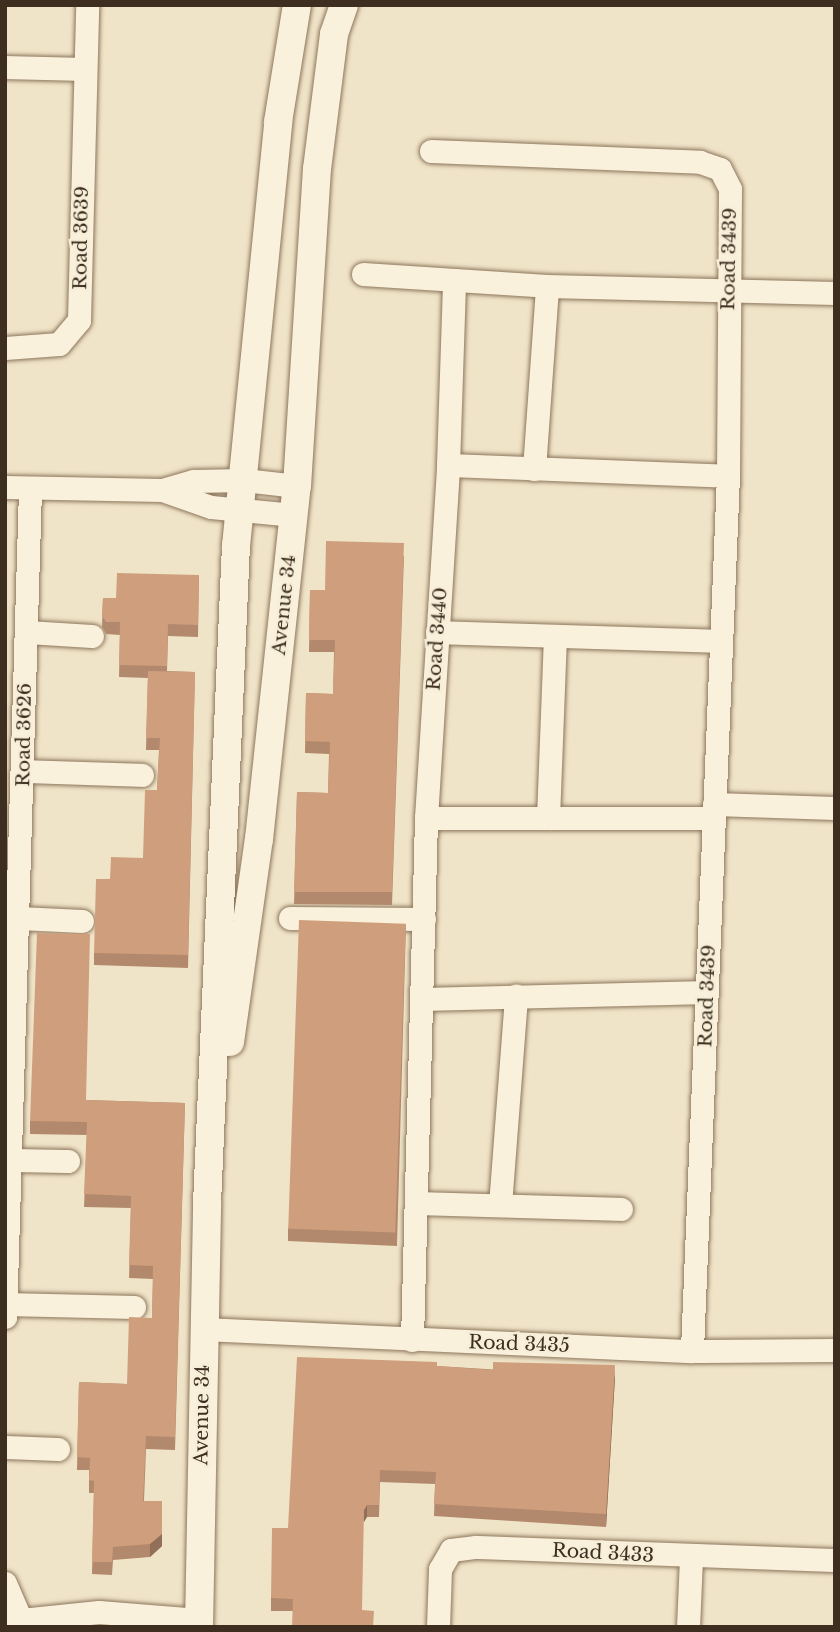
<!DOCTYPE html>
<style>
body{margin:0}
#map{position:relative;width:840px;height:1632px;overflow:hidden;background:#f0e4c8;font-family:"Libre Baskerville",serif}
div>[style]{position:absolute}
.roads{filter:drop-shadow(0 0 2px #8d765c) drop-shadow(0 0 2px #8d765c)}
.minor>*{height:23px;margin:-11.5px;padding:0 11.5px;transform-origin:11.5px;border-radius:11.5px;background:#faf1dc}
.tertiary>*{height:28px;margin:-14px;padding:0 14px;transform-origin:14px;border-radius:14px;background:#faf1dc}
.wall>*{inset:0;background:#b2896c}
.shaded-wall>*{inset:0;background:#916f58}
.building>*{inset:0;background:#cf9f7d;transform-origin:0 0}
span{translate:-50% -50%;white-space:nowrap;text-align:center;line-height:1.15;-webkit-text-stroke:5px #f7eed8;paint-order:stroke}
.street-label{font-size:19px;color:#3d2e20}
.frame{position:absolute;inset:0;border:7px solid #3d2e20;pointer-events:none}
</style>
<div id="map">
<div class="roads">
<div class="minor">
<div style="left:5px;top:67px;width:79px;rotate:1.5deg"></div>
<div style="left:431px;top:151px;width:269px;rotate:2.3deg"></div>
<div style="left:700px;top:162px;width:21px;rotate:19deg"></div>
<div style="left:720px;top:169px;width:22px;rotate:63deg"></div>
<div style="left:730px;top:189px;width:287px;rotate:90.4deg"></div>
<div style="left:728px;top:476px;width:876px;rotate:92.36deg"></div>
<div style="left:363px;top:274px;width:184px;rotate:3.7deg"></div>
<div style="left:547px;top:286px;width:288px;rotate:1.4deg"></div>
<div style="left:5px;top:348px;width:54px;rotate:-4.2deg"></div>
<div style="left:59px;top:344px;width:31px;rotate:-50deg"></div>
<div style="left:79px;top:320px;width:315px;rotate:-88.5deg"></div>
<div style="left:448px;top:465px;width:280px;rotate:2.2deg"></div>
<div style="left:534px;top:469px;width:183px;rotate:-85.9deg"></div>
<div style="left:5px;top:487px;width:157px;rotate:1.1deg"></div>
<div style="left:162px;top:490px;width:33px;rotate:-16deg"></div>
<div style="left:194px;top:481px;width:50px;rotate:-1.1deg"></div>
<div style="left:244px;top:480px;width:53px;rotate:6.5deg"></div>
<div style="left:162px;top:490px;width:52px;rotate:19.1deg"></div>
<div style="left:211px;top:507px;width:83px;rotate:5.5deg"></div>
<div style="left:27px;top:632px;width:65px;rotate:3.5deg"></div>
<div style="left:437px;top:632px;width:283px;rotate:1.8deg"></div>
<div style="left:23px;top:771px;width:119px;rotate:1.9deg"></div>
<div style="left:714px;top:804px;width:121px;rotate:1.9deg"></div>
<div style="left:426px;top:818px;width:288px"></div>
<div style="left:548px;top:818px;width:180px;rotate:-87.8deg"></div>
<div style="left:19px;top:918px;width:63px;rotate:2.7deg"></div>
<div style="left:290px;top:918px;width:134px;rotate:0.4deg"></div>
<div style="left:423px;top:999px;width:284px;rotate:-1.4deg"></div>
<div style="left:11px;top:1160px;width:57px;rotate:1deg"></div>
<div style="left:419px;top:1203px;width:202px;rotate:1.7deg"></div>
<div style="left:500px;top:1205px;width:210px;rotate:-85.6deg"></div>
<div style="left:6px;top:1304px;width:128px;rotate:1.3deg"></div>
<div style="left:5px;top:1317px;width:829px;rotate:-88.27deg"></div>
<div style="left:203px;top:1329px;width:489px;rotate:2.6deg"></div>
<div style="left:692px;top:1351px;width:143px;rotate:-0.4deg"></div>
<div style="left:412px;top:1340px;width:522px;rotate:-88.46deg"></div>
<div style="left:426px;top:818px;width:354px;rotate:-86.4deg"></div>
<div style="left:448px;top:465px;width:185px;rotate:-88.1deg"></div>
<div style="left:5px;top:1447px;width:53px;rotate:2.2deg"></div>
<div style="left:5px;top:1583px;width:40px;rotate:66.6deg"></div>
<div style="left:6px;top:1627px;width:17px;rotate:-25deg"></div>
<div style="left:21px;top:1620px;width:78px;rotate:-5.9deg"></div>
<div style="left:99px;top:1612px;width:100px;rotate:4.6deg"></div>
<div style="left:438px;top:1627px;width:58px;rotate:-88deg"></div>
<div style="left:440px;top:1569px;width:22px;rotate:-60deg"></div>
<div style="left:451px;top:1550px;width:25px;rotate:-7deg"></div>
<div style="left:476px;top:1547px;width:359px;rotate:2.1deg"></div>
<div style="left:688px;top:1627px;width:70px;rotate:-87.5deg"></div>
</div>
<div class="tertiary">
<div style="left:230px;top:1042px;width:205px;rotate:-81.9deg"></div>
<div style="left:259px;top:839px;width:355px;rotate:-83.9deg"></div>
<div style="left:297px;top:486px;width:318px;rotate:-86.4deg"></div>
<div style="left:317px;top:169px;width:136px;rotate:-82.8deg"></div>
<div style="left:334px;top:34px;width:31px;rotate:-71deg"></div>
<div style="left:199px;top:1627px;width:423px;rotate:-88.9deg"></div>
<div style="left:207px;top:1204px;width:659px;rotate:-87.48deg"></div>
<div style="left:236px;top:546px;width:426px;rotate:-84.3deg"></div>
<div style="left:278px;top:122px;width:119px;rotate:-80.8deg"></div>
</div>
</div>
<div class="wall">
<div style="clip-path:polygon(404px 556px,392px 905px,294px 904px,297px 792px,328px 793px,329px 754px,305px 753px,306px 693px,333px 694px,334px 652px,309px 652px,310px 590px,325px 590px)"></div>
<div style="clip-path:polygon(199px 575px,198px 637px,168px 636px,167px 671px,195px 672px,188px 968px,94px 965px,94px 953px,110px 879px,143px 858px,157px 790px,159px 750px,146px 750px,148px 678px,119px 677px,120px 635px,106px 634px,102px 627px,103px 598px,116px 598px)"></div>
<div style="clip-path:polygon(406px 924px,397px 1246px,288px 1241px,288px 1229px)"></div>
<div style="clip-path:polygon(86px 1100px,185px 1103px,175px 1450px,146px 1449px,144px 1501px,162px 1546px,150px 1557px,113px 1560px,112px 1575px,92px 1574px,94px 1493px,89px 1493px,89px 1470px,77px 1470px,79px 1382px,127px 1384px,152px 1318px,153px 1279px,129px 1278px,131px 1208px,84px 1207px,87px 1135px,30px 1134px,30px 1121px)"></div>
<div style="clip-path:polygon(437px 1366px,615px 1377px,606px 1527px,434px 1516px,435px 1484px,380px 1482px,379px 1517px,367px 1517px,293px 1611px,271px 1611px,271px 1598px,288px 1528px)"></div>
</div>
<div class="shaded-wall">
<div style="clip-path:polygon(615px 1365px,615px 1377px,606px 1527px,606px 1514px)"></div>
<div style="clip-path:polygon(162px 1501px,162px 1546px,150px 1557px,150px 1544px)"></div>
<div style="clip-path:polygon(367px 1505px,367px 1517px,364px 1522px,364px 1510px)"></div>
</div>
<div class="building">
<div style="clip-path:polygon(326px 541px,404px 543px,392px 892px,294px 892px,297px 792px,328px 793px,330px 742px,305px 741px,306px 693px,333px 694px,335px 640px,309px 640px,310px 590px,325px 590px)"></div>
<div style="clip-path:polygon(117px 573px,199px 575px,198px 625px,168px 624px,167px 666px,119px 665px,120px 622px,106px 622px,102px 615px,103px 598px,116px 598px)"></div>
<div style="clip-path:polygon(148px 671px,195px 672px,188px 955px,94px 953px,96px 879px,110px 879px,111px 857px,143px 858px,145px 790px,157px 790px,160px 738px,146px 738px)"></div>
<div style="left:299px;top:920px;width:107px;height:309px;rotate:2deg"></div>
<div style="clip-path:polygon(37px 933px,90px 934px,86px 1100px,185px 1103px,175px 1437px,146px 1436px,143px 1501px,162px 1501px,162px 1534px,150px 1544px,113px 1547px,112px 1562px,92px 1562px,94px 1481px,89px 1480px,90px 1458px,77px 1457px,79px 1382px,127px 1384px,129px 1317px,152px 1318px,153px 1266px,129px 1265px,131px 1196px,84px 1194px,87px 1122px,30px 1121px)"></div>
<div style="clip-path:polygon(297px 1357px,437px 1362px,437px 1366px,493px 1370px,493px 1362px,615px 1365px,606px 1514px,434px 1504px,436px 1472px,380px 1470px,379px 1505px,367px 1505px,364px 1510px,362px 1610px,374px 1611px,373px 1627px,292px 1627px,293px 1599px,271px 1598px,272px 1528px,288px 1528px)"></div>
</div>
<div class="street-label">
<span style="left:81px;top:238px;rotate:-89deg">Road 3639</span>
<span style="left:729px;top:259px;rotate:-89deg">Road 3439</span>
<span style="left:284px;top:605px;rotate:-84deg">Avenue 34</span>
<span style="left:437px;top:639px;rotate:-86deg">Road 3440</span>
<span style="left:24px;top:735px;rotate:-89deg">Road 3626</span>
<span style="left:707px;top:996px;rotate:-88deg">Road 3439</span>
<span style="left:519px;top:1344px;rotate:2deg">Road 3435</span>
<span style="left:202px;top:1415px;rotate:-89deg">Avenue 34</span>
<span style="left:603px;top:1553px;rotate:3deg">Road 3433</span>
</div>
<div class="frame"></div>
</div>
